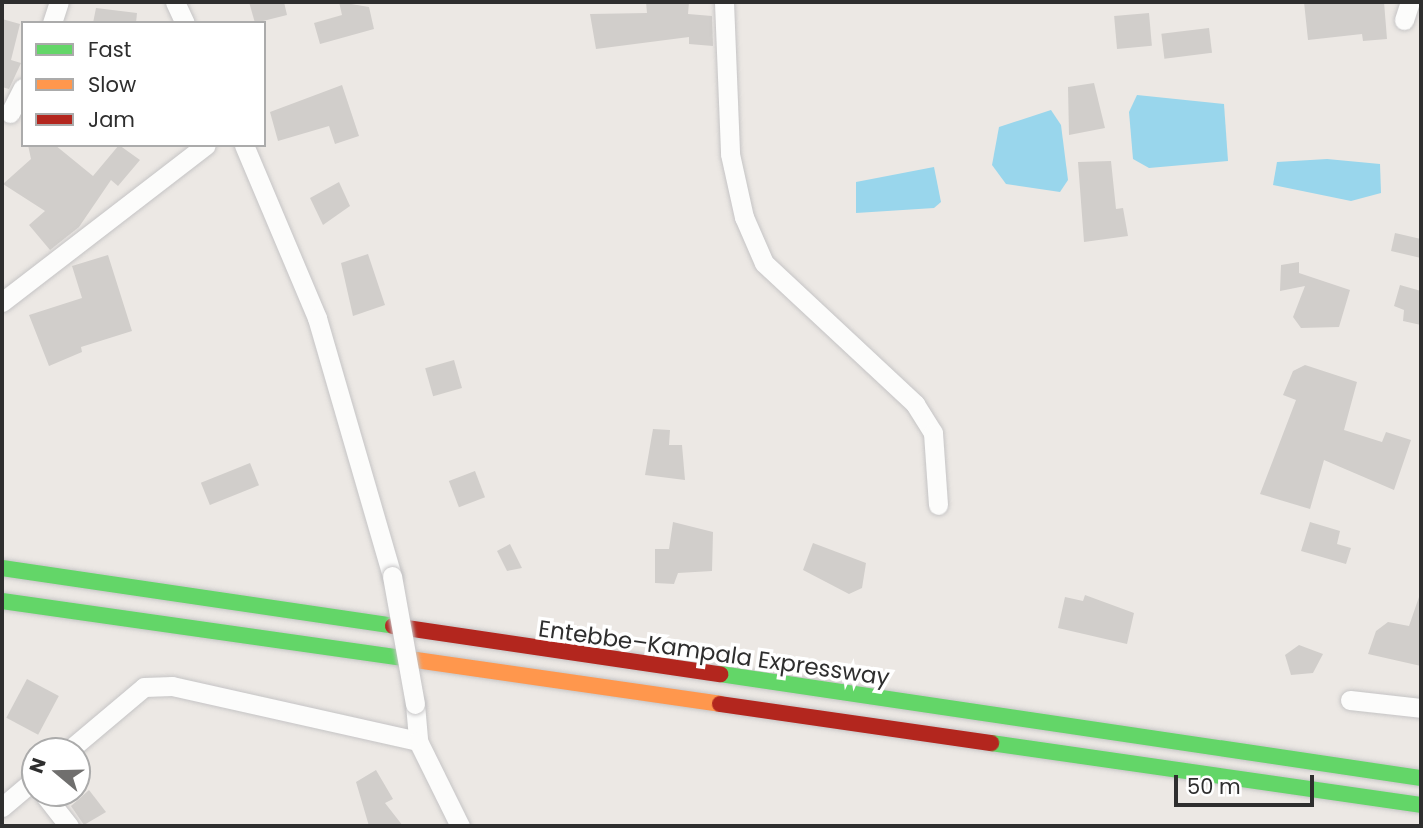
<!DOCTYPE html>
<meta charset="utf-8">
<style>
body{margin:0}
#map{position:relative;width:1423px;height:828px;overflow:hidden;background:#ece8e4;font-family:Poppins,sans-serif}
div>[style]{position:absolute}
.water>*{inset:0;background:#99d6ec}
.building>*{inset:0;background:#d1cecb;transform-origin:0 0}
.roads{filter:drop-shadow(0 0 2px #c5c4c5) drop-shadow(0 0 2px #c5c4c5)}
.street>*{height:19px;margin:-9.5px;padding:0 9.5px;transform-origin:9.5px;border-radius:9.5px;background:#fcfcfb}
.fast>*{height:16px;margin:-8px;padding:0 8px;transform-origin:8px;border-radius:8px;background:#63d668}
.slow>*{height:16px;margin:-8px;padding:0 8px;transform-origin:8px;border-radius:8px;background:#ff974d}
.jam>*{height:16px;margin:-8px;padding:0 8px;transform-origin:8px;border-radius:8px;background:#b3261e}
.bridges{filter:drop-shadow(0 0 2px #c5c4c5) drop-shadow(0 0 2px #c5c4c5)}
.street-bridge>*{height:19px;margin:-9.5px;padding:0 9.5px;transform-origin:9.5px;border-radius:9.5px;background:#fcfcfb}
span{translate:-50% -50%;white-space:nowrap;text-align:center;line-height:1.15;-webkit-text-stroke:7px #fff;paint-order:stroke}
.street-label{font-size:23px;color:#2e2e2e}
.frame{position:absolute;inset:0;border:4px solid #2e2e2e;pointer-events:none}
.legend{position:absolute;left:21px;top:21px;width:245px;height:126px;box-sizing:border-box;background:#fff;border:2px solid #ababab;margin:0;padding:9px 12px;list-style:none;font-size:21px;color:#2e2e2e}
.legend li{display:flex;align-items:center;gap:14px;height:35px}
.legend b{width:35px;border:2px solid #ababab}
.north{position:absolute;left:21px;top:737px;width:70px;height:70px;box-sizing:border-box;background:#fff;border:2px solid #ababab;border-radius:50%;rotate:289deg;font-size:19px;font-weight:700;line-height:28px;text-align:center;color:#2e2e2e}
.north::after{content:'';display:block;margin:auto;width:24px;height:32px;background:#706f6e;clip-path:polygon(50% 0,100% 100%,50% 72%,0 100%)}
.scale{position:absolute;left:1174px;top:775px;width:140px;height:32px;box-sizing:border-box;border:4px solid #2e2e2e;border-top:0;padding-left:9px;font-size:21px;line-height:24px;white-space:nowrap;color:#2e2e2e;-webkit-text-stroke:5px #fff;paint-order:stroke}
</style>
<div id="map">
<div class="water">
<div style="clip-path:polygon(1137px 95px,1224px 104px,1228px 161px,1149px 168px,1133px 159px,1129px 112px)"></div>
<div style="clip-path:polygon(1051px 110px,1061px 125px,1068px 180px,1060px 192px,1006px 184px,992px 165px,999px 127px)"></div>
<div style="clip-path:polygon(1327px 159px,1380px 164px,1381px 193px,1351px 201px,1273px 185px,1277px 162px)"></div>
<div style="clip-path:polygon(934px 167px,941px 202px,934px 208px,856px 213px,856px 182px)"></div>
</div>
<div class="building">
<div style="clip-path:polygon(249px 2px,284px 2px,287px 15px,255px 23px)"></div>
<div style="clip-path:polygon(339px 2px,369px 7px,374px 29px,320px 44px,314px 23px,342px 15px)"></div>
<div style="clip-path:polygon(646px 2px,689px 2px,688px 14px,712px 16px,713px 46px,689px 44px,689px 37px,596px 49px,590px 14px,647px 13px)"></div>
<div style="clip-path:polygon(1304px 2px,1384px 2px,1387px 39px,1363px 41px,1362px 34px,1308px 40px)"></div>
<div style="clip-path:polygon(96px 8px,137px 13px,136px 23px,93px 23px)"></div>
<div style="left:1149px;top:13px;width:33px;height:35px;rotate:85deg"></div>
<div style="clip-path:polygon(2px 19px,20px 24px,11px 60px,21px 63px,9px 89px,2px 87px)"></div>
<div style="left:1209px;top:28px;width:25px;height:48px;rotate:83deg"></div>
<div style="clip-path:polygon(1094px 83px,1105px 128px,1069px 135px,1068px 87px)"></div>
<div style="clip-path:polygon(342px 85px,359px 136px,335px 144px,329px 126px,278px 141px,270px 112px)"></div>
<div style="clip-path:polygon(28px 145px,55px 145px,93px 176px,119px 145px,140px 160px,118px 186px,111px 180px,79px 227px,50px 250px,29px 225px,45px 211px,3px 184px,31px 159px)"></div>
<div style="clip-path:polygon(1111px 161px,1116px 209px,1123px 208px,1128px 236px,1084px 242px,1078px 162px)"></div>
<div style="clip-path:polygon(339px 182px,350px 206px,323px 225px,310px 198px)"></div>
<div style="clip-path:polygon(1395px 233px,1421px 239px,1421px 258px,1391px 251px)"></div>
<div style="clip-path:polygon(368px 254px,385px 305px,353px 316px,341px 263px)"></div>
<div style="clip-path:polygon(108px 255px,132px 331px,81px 347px,82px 352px,49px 366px,29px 315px,82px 298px,72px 266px)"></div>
<div style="clip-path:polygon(1299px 262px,1299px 273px,1350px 290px,1339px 327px,1301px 328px,1293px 317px,1305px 286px,1280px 291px,1281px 265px)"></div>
<div style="clip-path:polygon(1400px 285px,1421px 291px,1421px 325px,1403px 321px,1404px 310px,1394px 306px)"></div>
<div style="left:454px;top:360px;width:29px;height:30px;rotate:74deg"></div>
<div style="clip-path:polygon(1305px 365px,1357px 382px,1344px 430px,1382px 442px,1386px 432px,1411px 440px,1394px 490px,1324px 460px,1310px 509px,1260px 494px,1296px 400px,1283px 395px,1293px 371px)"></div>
<div style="clip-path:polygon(653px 429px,670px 430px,669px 445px,682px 445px,685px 480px,645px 475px)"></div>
<div style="left:250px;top:463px;width:24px;height:53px;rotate:68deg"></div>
<div style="left:475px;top:471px;width:28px;height:28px;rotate:69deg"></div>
<div style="clip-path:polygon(673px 522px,713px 532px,712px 571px,678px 573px,674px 584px,655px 583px,655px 549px,669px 549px)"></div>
<div style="clip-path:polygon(1310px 522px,1340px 531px,1337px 544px,1351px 548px,1346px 564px,1301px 551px)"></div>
<div style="clip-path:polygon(813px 543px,866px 563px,862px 588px,849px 594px,803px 570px)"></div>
<div style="clip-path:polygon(510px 544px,522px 568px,507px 571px,497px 551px)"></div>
<div style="clip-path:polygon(1085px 595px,1134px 613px,1127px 644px,1058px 628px,1065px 597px,1083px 601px)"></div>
<div style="clip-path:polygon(1419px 597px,1421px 666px,1368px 654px,1376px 631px,1388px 622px,1409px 626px)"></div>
<div style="clip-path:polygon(1299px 645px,1323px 654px,1313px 673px,1291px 675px,1285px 655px)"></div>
<div style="left:27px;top:679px;width:36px;height:44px;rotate:28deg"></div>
<div style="clip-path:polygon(376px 770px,393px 799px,385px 803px,403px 826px,369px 826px,356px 782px)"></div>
<div style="clip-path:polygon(89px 790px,106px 812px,84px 825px,71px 806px)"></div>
</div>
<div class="roads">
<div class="street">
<div style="left:175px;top:2px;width:23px;rotate:65deg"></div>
<div style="left:724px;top:2px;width:152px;rotate:87.7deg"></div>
<div style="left:730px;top:154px;width:65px;rotate:77.5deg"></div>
<div style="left:744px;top:217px;width:50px;rotate:66.5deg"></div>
<div style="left:764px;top:263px;width:207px;rotate:43deg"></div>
<div style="left:915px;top:404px;width:34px;rotate:58deg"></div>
<div style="left:933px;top:433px;width:72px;rotate:86deg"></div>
<div style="left:1404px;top:20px;width:19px;rotate:-72deg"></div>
<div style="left:52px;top:23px;width:22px;rotate:-72deg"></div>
<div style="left:10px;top:113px;width:28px;rotate:-63deg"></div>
<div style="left:244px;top:145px;width:188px;rotate:67.1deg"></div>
<div style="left:317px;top:318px;width:269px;rotate:73.8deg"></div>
<div style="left:2px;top:302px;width:257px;rotate:-37.6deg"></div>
<div style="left:1350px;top:700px;width:71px;rotate:6.4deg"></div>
<div style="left:415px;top:704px;width:37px;rotate:85deg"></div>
<div style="left:68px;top:751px;width:99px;rotate:-40.1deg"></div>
<div style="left:144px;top:687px;width:28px;rotate:-2deg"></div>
<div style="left:172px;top:686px;width:252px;rotate:12.6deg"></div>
<div style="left:418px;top:741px;width:95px;rotate:63.7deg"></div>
<div style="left:43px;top:793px;width:42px;rotate:51.8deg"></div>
<div style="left:2px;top:807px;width:43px;rotate:-40.3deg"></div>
</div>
<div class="fast">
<div style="left:2px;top:568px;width:395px;rotate:8.4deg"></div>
<div style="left:2px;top:601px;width:418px;rotate:8.1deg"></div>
<div style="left:720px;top:674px;width:709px;rotate:8.44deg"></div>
<div style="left:991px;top:743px;width:434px;rotate:8.2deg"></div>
</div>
<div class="slow">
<div style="left:416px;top:660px;width:307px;rotate:8.2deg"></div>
</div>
<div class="jam">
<div style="left:393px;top:626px;width:331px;rotate:8.4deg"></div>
<div style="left:720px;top:704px;width:274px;rotate:8.2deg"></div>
</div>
</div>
<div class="bridges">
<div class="street-bridge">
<div style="left:392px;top:576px;width:130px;rotate:79.8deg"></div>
</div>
</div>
<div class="street-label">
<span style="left:714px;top:653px;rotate:8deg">Entebbe–Kampala Expressway</span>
</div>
<div class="frame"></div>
<ul class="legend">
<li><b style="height:9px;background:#63d668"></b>Fast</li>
<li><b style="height:9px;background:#ff974d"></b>Slow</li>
<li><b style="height:9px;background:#b3261e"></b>Jam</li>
</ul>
<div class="north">N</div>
<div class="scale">50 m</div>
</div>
